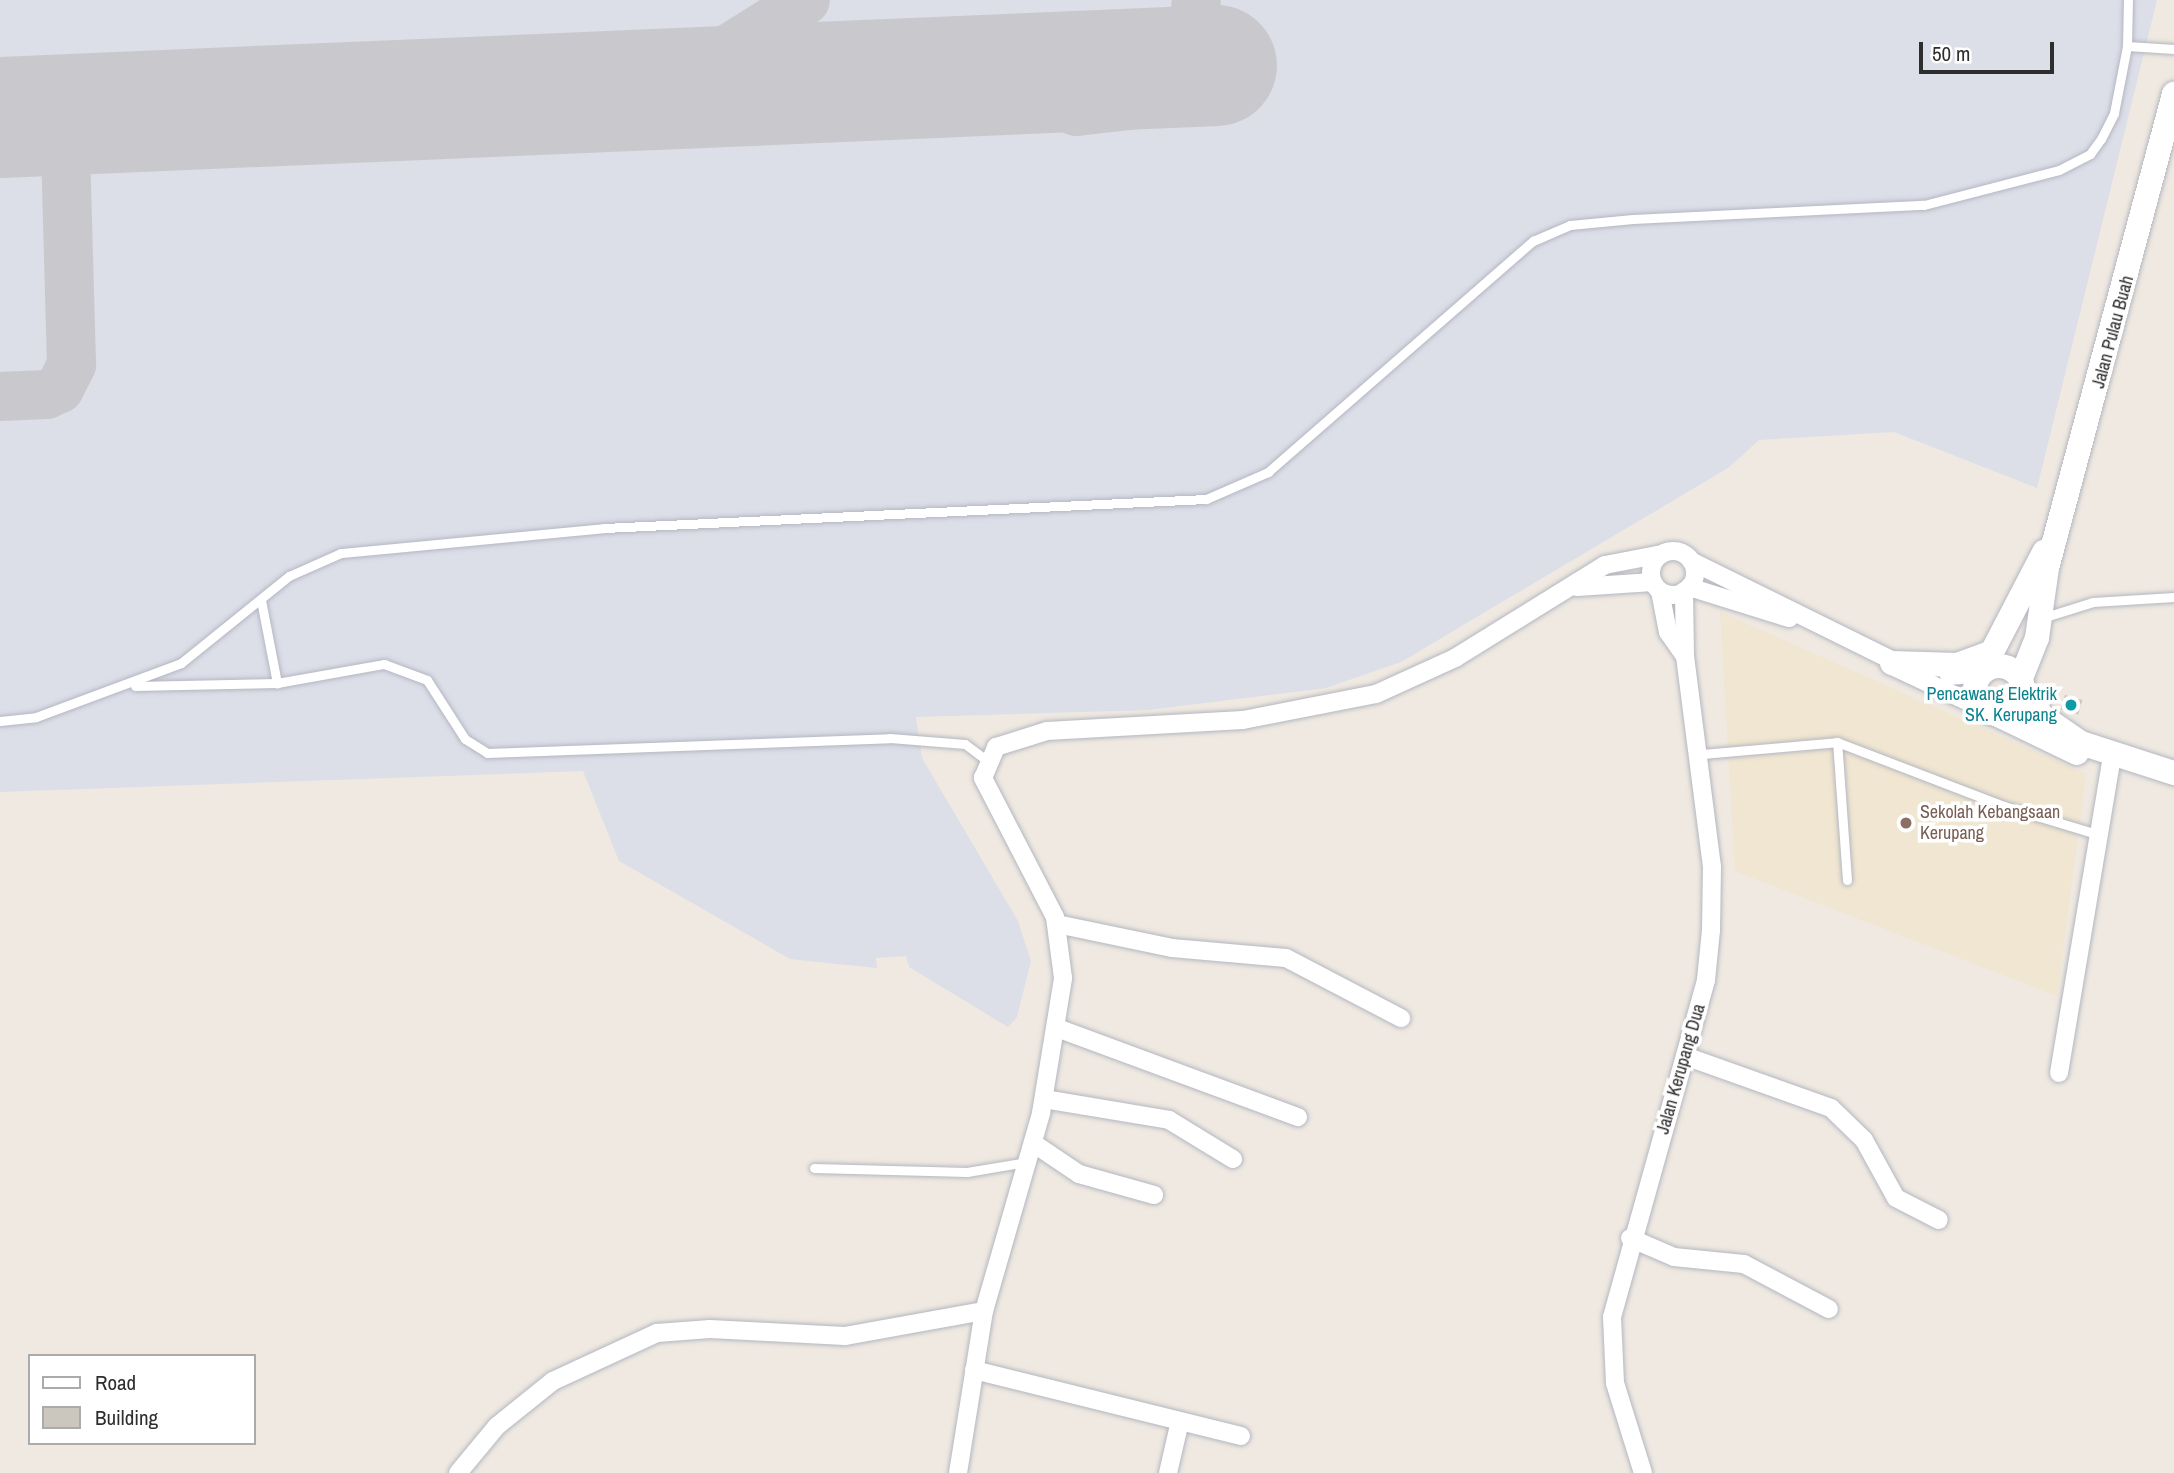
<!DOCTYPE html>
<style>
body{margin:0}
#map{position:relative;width:2174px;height:1473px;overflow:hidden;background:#efe9e1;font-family:"Archivo Narrow",sans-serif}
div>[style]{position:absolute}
.education>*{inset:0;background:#f0e6d1}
.airport>*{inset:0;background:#dcdee8}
.taxiway>*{height:49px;margin:-24.5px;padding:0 24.5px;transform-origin:24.5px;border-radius:24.5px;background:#c9c8cc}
.runway>*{height:121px;margin:-60.5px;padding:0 60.5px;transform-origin:60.5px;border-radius:60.5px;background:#c9c8cc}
.building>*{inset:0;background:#cbc7bf;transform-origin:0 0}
.roads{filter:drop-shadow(0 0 2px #b4b7c1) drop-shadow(0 0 2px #b4b7c1)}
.lane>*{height:9px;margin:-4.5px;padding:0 4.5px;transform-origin:4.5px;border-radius:4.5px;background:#fff}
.street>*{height:18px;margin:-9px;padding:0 9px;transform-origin:9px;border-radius:9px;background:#fff}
.street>.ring{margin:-9px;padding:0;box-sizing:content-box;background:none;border:18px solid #fff;border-radius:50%}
.secondary>*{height:24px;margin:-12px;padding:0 12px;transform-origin:12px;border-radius:12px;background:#fff}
.secondary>.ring{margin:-12px;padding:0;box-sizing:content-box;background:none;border:24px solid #fff;border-radius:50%}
.dots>*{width:19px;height:19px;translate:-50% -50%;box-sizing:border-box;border:4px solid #fff;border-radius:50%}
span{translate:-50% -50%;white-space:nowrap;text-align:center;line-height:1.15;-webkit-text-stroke:7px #fff;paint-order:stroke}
.street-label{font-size:18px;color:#2e2e2e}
.culture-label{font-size:18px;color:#0d838f}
.right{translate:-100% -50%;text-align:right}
.education-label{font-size:18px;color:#785e54}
.left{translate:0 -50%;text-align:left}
.legend{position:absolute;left:28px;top:1354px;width:228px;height:91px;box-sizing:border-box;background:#fff;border:2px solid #ababab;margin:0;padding:9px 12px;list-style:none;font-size:21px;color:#2e2e2e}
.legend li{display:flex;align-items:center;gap:14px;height:35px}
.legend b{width:35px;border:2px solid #ababab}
.scale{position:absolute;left:1919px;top:42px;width:135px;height:32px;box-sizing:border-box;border:4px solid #2e2e2e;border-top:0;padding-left:9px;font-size:21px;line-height:24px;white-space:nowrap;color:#2e2e2e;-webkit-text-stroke:5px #fff;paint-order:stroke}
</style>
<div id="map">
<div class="education">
<div style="clip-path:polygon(1720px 612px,2086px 774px,2057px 996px,1735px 871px)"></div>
</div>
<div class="airport">
<div style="clip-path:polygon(0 0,2157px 0,2037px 488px,1894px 432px,1759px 440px,1728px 468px,1401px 662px,1326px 688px,1148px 710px,916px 717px,922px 758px,1018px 921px,1031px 961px,1017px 1017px,1008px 1027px,909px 967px,906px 956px,876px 958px,877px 968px,790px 959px,619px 861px,583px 771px,0 792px)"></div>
</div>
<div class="taxiway">
<div style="left:963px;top:77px;width:41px;rotate:1.4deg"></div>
<div style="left:1004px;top:78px;width:79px;rotate:24.6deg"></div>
<div style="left:1076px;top:111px;width:51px;rotate:-6.7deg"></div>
<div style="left:1127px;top:105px;width:34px;rotate:-30deg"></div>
<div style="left:1156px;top:88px;width:34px;rotate:-47deg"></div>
<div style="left:1179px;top:63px;width:34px;rotate:-66deg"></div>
<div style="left:1193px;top:32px;width:32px;rotate:-85deg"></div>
<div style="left:640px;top:90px;width:62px;rotate:-21.6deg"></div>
<div style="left:698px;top:67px;width:126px;rotate:-32.1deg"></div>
<div style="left:0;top:396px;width:46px;rotate:-2.5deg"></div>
<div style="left:46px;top:394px;width:14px;rotate:-25deg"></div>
<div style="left:59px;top:388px;width:27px;rotate:-63deg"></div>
<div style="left:71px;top:364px;width:250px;rotate:-91.6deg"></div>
</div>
<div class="runway">
<div style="left:0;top:117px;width:1217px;rotate:-2.45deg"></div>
</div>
<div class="building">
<div style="left:2065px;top:695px;width:18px;height:15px;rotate:16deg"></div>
</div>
<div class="roads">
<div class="lane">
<div style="left:2127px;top:46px;width:46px;rotate:-88.8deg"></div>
<div style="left:261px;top:600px;width:85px;rotate:79.1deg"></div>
<div style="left:2042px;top:618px;width:53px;rotate:-17.4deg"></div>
<div style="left:2093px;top:602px;width:81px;rotate:-3.5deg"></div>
<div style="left:135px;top:686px;width:142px;rotate:-1.2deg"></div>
<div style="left:277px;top:683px;width:109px;rotate:-10.1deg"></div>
<div style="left:384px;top:664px;width:46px;rotate:20.4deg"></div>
<div style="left:427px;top:680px;width:70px;rotate:57.2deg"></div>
<div style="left:465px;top:739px;width:26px;rotate:32deg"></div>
<div style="left:487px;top:753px;width:403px;rotate:-2.1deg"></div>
<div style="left:890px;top:738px;width:75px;rotate:4.6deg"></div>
<div style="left:965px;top:744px;width:26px;rotate:37deg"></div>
<div style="left:0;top:721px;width:36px;rotate:-6deg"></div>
<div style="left:36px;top:717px;width:155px;rotate:-20.4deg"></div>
<div style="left:181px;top:663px;width:139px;rotate:-38.9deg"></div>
<div style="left:289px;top:576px;width:57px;rotate:-23.9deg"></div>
<div style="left:341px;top:553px;width:264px;rotate:-5.4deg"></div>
<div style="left:604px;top:528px;width:603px;rotate:-2.76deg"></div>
<div style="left:1206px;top:499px;width:68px;rotate:-23.5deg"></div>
<div style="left:1268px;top:472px;width:352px;rotate:-41.1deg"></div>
<div style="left:1533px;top:241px;width:40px;rotate:-23.4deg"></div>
<div style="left:1570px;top:225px;width:63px;rotate:-5.4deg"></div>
<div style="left:1633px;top:219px;width:291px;rotate:-2.8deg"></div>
<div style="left:1924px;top:205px;width:139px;rotate:-14.5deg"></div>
<div style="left:2059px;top:170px;width:35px;rotate:-27deg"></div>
<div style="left:2090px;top:154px;width:19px;rotate:-54deg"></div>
<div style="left:2101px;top:139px;width:29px;rotate:-63deg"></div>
<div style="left:2114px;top:113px;width:68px;rotate:-79deg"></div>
<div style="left:2127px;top:46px;width:47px;rotate:3.7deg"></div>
<div style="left:1701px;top:754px;width:137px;rotate:-5deg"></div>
<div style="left:1847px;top:880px;width:138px;rotate:-94.1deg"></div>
<div style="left:1837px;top:742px;width:179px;rotate:21deg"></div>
<div style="left:2004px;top:806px;width:97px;rotate:16.8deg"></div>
<div style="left:814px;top:1168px;width:153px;rotate:1.5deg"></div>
<div style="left:967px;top:1172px;width:61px;rotate:-9.5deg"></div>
</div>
<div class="street">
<div class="ring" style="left:1651px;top:551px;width:26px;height:26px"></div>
<div style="left:1691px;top:561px;width:234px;rotate:26.3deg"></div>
<div style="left:1577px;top:587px;width:76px;rotate:-3.8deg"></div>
<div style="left:1689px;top:587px;width:105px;rotate:17.2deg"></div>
<div style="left:1660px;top:591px;width:42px;rotate:79deg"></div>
<div style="left:1668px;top:632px;width:29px;rotate:55deg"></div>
<div style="left:1890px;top:665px;width:108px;rotate:25.1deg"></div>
<div style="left:1949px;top:676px;width:33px;rotate:-5deg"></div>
<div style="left:1057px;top:924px;width:117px;rotate:11.8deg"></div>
<div style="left:1172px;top:948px;width:114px;rotate:5deg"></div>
<div style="left:1286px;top:958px;width:130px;rotate:27.6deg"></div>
<div style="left:1057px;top:1028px;width:257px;rotate:20.3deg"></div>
<div style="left:1685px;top:1056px;width:155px;rotate:19.6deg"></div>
<div style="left:1831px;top:1108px;width:46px;rotate:44.1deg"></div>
<div style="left:1864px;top:1140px;width:66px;rotate:61.1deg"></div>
<div style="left:1896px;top:1198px;width:48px;rotate:27.1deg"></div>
<div style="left:2059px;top:1073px;width:320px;rotate:-80.5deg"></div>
<div style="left:1044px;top:1099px;width:127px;rotate:9.5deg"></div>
<div style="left:1169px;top:1120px;width:75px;rotate:31.4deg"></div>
<div style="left:1033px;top:1143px;width:55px;rotate:34deg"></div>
<div style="left:1079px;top:1174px;width:78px;rotate:15.6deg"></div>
<div style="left:1630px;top:1238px;width:48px;rotate:23.4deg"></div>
<div style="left:1674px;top:1257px;width:70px;rotate:5.7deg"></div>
<div style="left:1744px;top:1264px;width:96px;rotate:27.9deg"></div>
<div style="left:974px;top:1370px;width:275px;rotate:13.9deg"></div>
<div style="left:458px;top:1473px;width:61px;rotate:-50.3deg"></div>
<div style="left:497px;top:1426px;width:72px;rotate:-38.8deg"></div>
<div style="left:553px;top:1381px;width:115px;rotate:-24.8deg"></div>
<div style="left:657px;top:1333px;width:53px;rotate:-4.3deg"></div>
<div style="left:710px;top:1329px;width:135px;rotate:3deg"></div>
<div style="left:845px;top:1336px;width:141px;rotate:-10.2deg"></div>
<div style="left:958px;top:1473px;width:164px;rotate:-80.9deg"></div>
<div style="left:984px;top:1311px;width:206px;rotate:-73.9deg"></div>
<div style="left:1041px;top:1113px;width:137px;rotate:-80.7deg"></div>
<div style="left:1063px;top:978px;width:62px;rotate:-97.5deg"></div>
<div style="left:1055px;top:917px;width:157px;rotate:-117.4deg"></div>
<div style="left:983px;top:778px;width:34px;rotate:-67deg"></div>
<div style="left:996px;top:747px;width:53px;rotate:-17.4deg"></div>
<div style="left:1047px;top:731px;width:196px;rotate:-3.2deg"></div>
<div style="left:1243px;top:720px;width:136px;rotate:-11.1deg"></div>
<div style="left:1376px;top:694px;width:87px;rotate:-24.5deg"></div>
<div style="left:1455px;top:658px;width:176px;rotate:-31.8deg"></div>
<div style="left:1605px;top:565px;width:58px;rotate:-10.9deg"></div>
<div style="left:1168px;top:1473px;width:53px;rotate:-77deg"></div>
<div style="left:1643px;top:1473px;width:94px;rotate:-107.3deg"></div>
<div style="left:1615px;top:1383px;width:66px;rotate:-92.6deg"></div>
<div style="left:1612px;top:1317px;width:350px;rotate:-74.4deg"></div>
<div style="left:1706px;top:980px;width:50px;rotate:-84.3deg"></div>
<div style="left:1711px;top:930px;width:63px;rotate:-89.1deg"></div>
<div style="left:1712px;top:867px;width:213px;rotate:-97.3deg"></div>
<div style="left:1685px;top:656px;width:65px;rotate:-90.9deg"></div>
</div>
<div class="secondary">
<div style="left:1892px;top:663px;width:65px;rotate:1.8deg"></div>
<div style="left:1957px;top:665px;width:37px;rotate:-20deg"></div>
<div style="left:1992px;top:652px;width:113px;rotate:-62.5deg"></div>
<div class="ring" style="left:1975px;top:666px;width:24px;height:24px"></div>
<div style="left:2021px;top:678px;width:43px;rotate:-68.2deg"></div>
<div style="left:2037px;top:638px;width:71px;rotate:-81.9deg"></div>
<div style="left:2047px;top:568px;width:491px;rotate:-75deg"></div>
<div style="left:2023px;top:689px;width:33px;rotate:55deg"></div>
<div style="left:2042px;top:716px;width:47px;rotate:34.7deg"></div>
<div style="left:2081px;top:743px;width:98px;rotate:17.9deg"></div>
<div style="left:1994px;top:713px;width:92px;rotate:25.7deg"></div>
</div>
</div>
<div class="dots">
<div style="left:2071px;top:705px;background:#0f9aa8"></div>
<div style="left:1906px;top:823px;background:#8d6e63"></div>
</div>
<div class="street-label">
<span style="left:2113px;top:332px;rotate:-75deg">Jalan Pulau Buah</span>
<span style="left:1681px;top:1069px;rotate:-74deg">Jalan Kerupang Dua</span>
</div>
<div class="culture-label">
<span class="right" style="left:2057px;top:705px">Pencawang Elektrik<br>SK. Kerupang</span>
</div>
<div class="education-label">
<span class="left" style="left:1920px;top:823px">Sekolah Kebangsaan<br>Kerupang</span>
</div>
<ul class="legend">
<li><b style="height:9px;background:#fff"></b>Road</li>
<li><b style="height:19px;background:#cbc7bf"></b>Building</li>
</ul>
<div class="scale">50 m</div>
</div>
